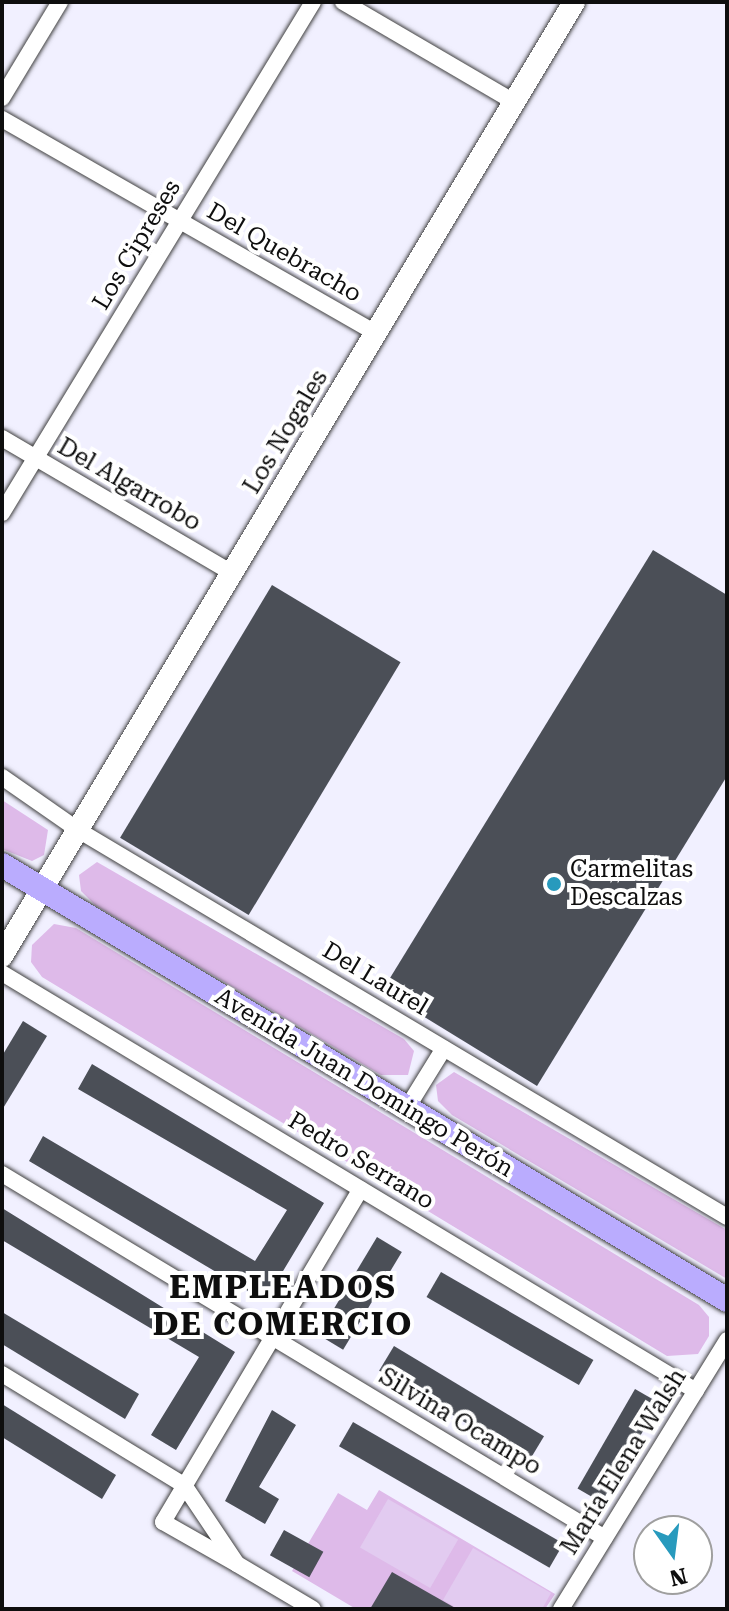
<!DOCTYPE html>
<meta charset="utf-8">
<style>
body{margin:0}
#map{position:relative;width:729px;height:1611px;overflow:hidden;background:#f1f0ff;font-family:"Roboto Serif",serif}
div>[style]{position:absolute}
.green>*{inset:0;background:#debae9}
.pitch>*{inset:0;background:#e2cbf0;transform-origin:0 0}
.building>*{inset:0;background:#4b4f57;transform-origin:0 0}
.roads{filter:drop-shadow(0 0 2px #414141) drop-shadow(0 0 2px #414141)}
.minor>*{height:16px;margin:-8px;padding:0 8px;transform-origin:8px;border-radius:8px;background:#fff}
.tertiary>*{height:22px;margin:-11px;padding:0 11px;transform-origin:11px;border-radius:11px;background:#fff}
.secondary>*{height:24px;margin:-12px;padding:0 12px;transform-origin:12px;border-radius:12px;background:#baacfe}
.dots>*{width:22px;height:22px;translate:-50% -50%;box-sizing:border-box;border:4px solid #fff;border-radius:50%}
span{translate:-50% -50%;white-space:nowrap;text-align:center;line-height:1.15;-webkit-text-stroke:8px #fff;paint-order:stroke}
.street-label{font-size:24px;color:#0e0e0e}
.poi-label{font-size:24px;color:#0e0e0e}
.left{translate:0 -50%;text-align:left}
.district-label{font-size:32px;color:#0e0e0e;font-weight:700;letter-spacing:2px}
.frame{position:absolute;inset:0;border:4px solid #0e0e0e;pointer-events:none}
.north{position:absolute;left:633px;top:1515px;width:80px;height:80px;box-sizing:border-box;background:#fff;border:2px solid #9f9f9f;border-radius:50%;rotate:166deg;font-size:22px;font-weight:700;line-height:32px;text-align:center;color:#0e0e0e}
.north::after{content:'';display:block;margin:auto;width:28px;height:36px;background:#289abd;clip-path:polygon(50% 0,100% 100%,50% 72%,0 100%)}
</style>
<div id="map">
<div class="green">
<div style="clip-path:polygon(2px 800px,48px 830px,44px 855px,32px 861px,2px 849px)"></div>
<div style="clip-path:polygon(97px 862px,404px 1039px,414px 1051px,408px 1075px,381px 1075px,95px 905px,81px 891px,79px 875px)"></div>
<div style="clip-path:polygon(54px 924px,76px 928px,699px 1305px,709px 1317px,709px 1336px,698px 1354px,667px 1356px,42px 977px,31px 962px,32px 945px)"></div>
<div style="clip-path:polygon(454px 1072px,727px 1230px,727px 1279px,452px 1115px,438px 1101px,436px 1085px)"></div>
<div style="clip-path:polygon(379px 1490px,555px 1594px,545px 1609px,356px 1609px,292px 1571px,338px 1493px,367px 1510px)"></div>
</div>
<div class="pitch">
<div style="left:388px;top:1499px;width:81px;height:56px;rotate:30deg"></div>
<div style="clip-path:polygon(473px 1548px,551px 1593px,542px 1609px,458px 1609px,443px 1600px)"></div>
</div>
<div class="building">
<div style="clip-path:polygon(653px 550px,727px 595px,727px 776px,537px 1086px,382px 991px)"></div>
<div style="left:272px;top:585px;width:150px;height:295px;rotate:31deg"></div>
<div style="clip-path:polygon(23px 1021px,47px 1036px,2px 1110px,2px 1056px)"></div>
<div style="clip-path:polygon(92px 1064px,324px 1203px,265px 1301px,29px 1161px,43px 1136px,255px 1261px,287px 1210px,78px 1089px)"></div>
<div style="clip-path:polygon(2px 1208px,235px 1352px,176px 1450px,151px 1435px,199px 1357px,2px 1240px)"></div>
<div style="left:377px;top:1237px;width:29px;height:114px;rotate:31deg"></div>
<div style="left:441px;top:1272px;width:176px;height:29px;rotate:30deg"></div>
<div style="clip-path:polygon(2px 1312px,139px 1394px,125px 1419px,2px 1344px)"></div>
<div style="left:394px;top:1346px;width:175px;height:29px;rotate:31deg"></div>
<div style="left:635px;top:1389px;width:28px;height:115px;rotate:30deg"></div>
<div style="clip-path:polygon(2px 1404px,116px 1475px,102px 1499px,2px 1437px)"></div>
<div style="clip-path:polygon(272px 1410px,296px 1425px,259px 1487px,279px 1499px,265px 1524px,225px 1501px)"></div>
<div style="left:353px;top:1422px;width:243px;height:28px;rotate:30deg"></div>
<div style="left:284px;top:1530px;width:45px;height:29px;rotate:29deg"></div>
<div style="clip-path:polygon(392px 1572px,457px 1609px,370px 1609px)"></div>
</div>
<div class="roads">
<div class="minor">
<div style="left:343px;top:2px;width:198px;rotate:30.3deg"></div>
<div style="left:2px;top:98px;width:112px;rotate:-58.9deg"></div>
<div style="left:2px;top:119px;width:431px;rotate:29.8deg"></div>
<div style="left:2px;top:438px;width:267px;rotate:30.4deg"></div>
<div style="left:2px;top:513px;width:598px;rotate:-58.67deg"></div>
<div style="left:2px;top:777px;width:93px;rotate:34.9deg"></div>
<div style="left:78px;top:830px;width:756px;rotate:30.81deg"></div>
<div style="left:2px;top:973px;width:810px;rotate:31.06deg"></div>
<div style="left:407px;top:1108px;width:70px;rotate:-58.3deg"></div>
<div style="left:2px;top:1174px;width:704px;rotate:31.12deg"></div>
<div style="left:2px;top:1374px;width:213px;rotate:31.4deg"></div>
<div style="left:184px;top:1485px;width:95px;rotate:56.1deg"></div>
<div style="left:237px;top:1564px;width:88px;rotate:30.6deg"></div>
<div style="left:237px;top:1564px;width:85px;rotate:-150.4deg"></div>
<div style="left:163px;top:1522px;width:387px;rotate:-59.3deg"></div>
<div style="left:561px;top:1609px;width:316px;rotate:-58.3deg"></div>
</div>
<div class="tertiary">
<div style="left:2px;top:956px;width:1112px;rotate:-59.05deg"></div>
</div>
<div class="secondary">
<div style="left:2px;top:865px;width:845px;rotate:30.96deg"></div>
</div>
</div>
<div class="dots">
<div style="left:554px;top:884px;background:#289abd"></div>
</div>
<div class="street-label">
<span style="left:137px;top:245px;rotate:-59deg">Los Cipreses</span>
<span style="left:284px;top:253px;rotate:30deg">Del Quebracho</span>
<span style="left:286px;top:432px;rotate:-59deg">Los Nogales</span>
<span style="left:129px;top:485px;rotate:30deg">Del Algarrobo</span>
<span style="left:375px;top:979px;rotate:31deg">Del Laurel</span>
<span style="left:364px;top:1083px;rotate:31deg">Avenida Juan Domingo Perón</span>
<span style="left:361px;top:1161px;rotate:31deg">Pedro Serrano</span>
<span style="left:460px;top:1422px;rotate:31deg">Silvina Ocampo</span>
<span style="left:624px;top:1462px;rotate:-58deg">María Elena Walsh</span>
</div>
<div class="poi-label">
<span class="left" style="left:570px;top:884px">Carmelitas<br>Descalzas</span>
</div>
<div class="district-label">
<span style="left:283px;top:1306px">EMPLEADOS<br>DE COMERCIO</span>
</div>
<div class="frame"></div>
<div class="north">N</div>
</div>
